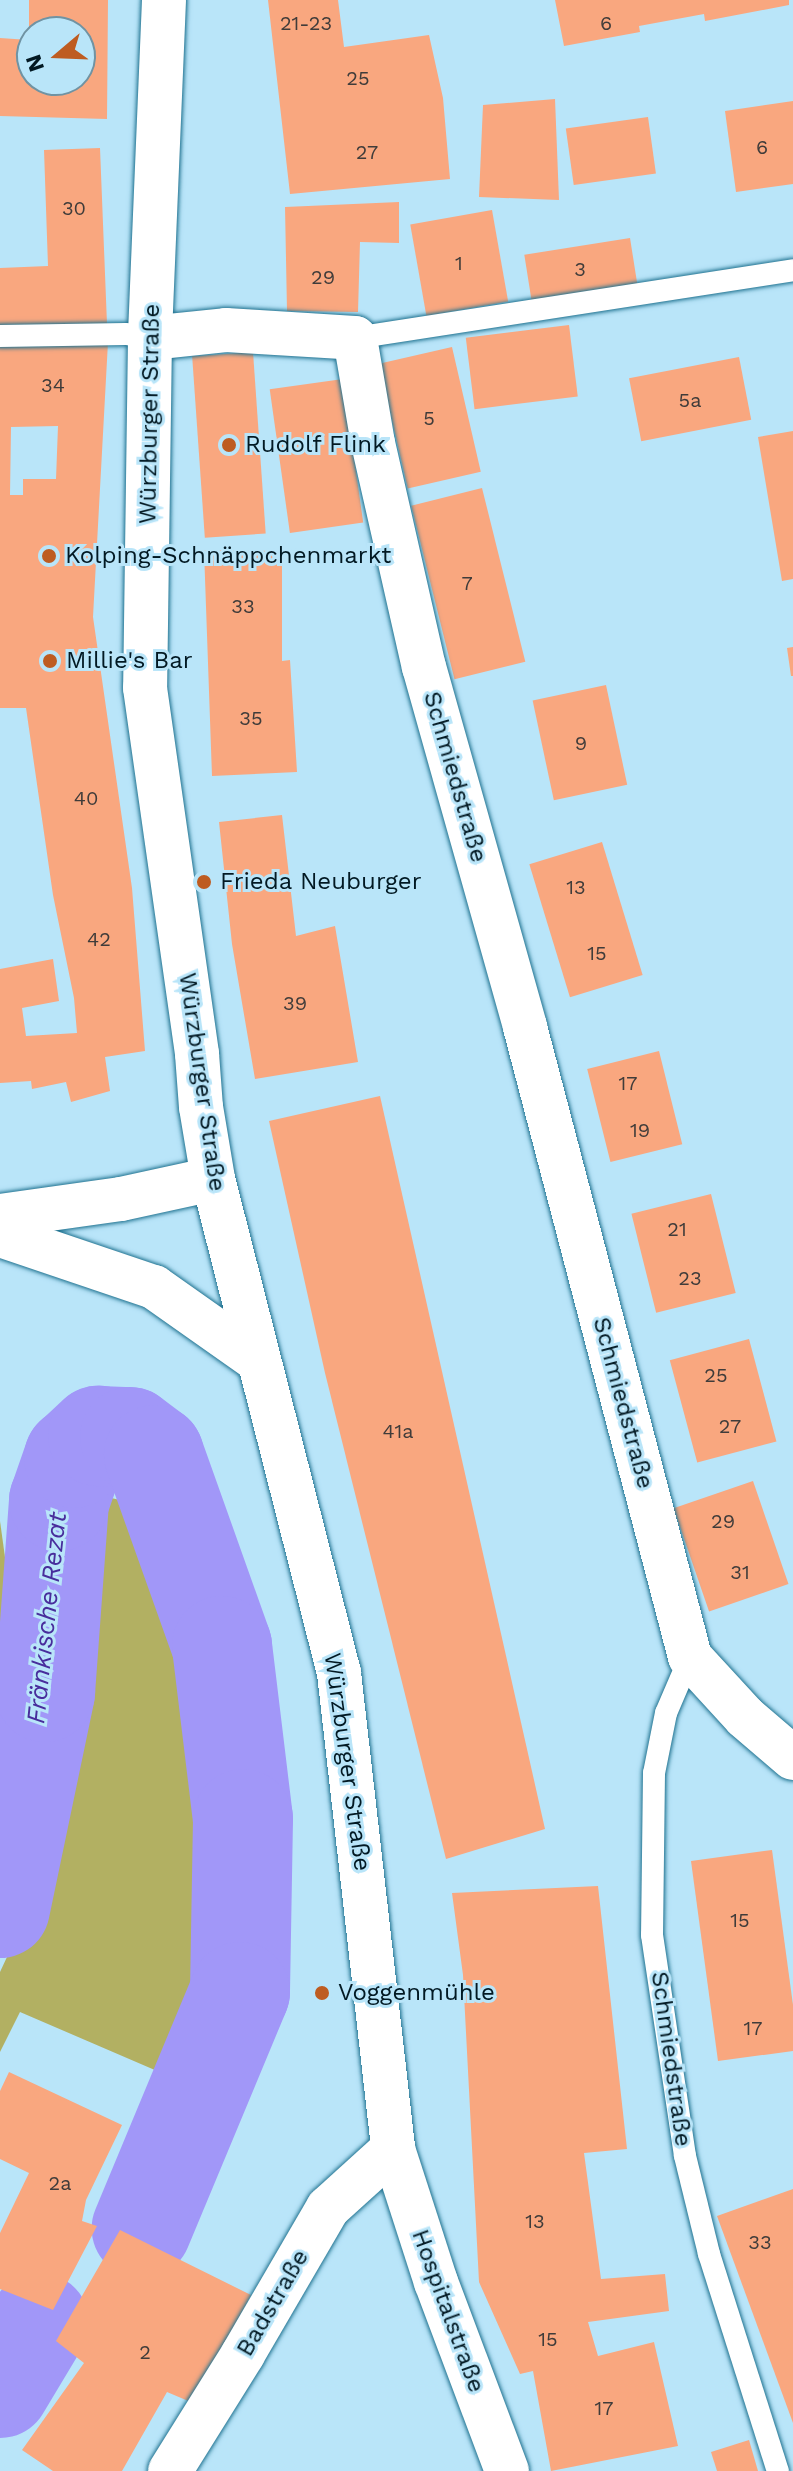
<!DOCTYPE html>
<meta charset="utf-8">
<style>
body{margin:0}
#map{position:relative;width:793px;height:2471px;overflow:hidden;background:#b9e5f9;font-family:"Work Sans",sans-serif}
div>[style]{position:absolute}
.green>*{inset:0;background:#b2b062}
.river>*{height:100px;margin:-50px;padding:0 50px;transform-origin:50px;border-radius:50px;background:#a197f8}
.building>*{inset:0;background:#f9a77f;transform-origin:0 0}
.roads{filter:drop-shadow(0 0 2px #1f7290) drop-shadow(0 0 2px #1f7290)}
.lane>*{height:22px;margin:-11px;padding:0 11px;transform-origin:11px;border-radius:11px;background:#fff}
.street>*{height:44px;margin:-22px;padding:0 22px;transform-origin:22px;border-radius:22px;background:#fff}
.dots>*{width:22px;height:22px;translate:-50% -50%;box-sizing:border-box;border:4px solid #b9e5f9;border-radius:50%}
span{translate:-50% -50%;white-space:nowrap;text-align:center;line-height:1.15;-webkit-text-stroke:6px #b9e5f9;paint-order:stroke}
.number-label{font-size:20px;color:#403c3a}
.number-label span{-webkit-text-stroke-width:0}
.street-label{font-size:24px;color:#021923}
.poi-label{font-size:24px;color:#021923}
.left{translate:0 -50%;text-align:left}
.water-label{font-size:26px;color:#482d9c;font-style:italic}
.north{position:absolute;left:16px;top:16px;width:80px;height:80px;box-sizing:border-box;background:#b9e5f9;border:2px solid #7093a3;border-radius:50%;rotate:251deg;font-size:22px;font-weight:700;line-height:32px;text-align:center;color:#021923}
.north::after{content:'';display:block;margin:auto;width:28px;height:36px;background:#be5c21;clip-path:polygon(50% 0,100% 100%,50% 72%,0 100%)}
</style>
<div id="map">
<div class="green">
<div style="clip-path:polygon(107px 1497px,137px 1504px,145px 1533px,195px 1633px,211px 1989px,178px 2080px,20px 2012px,0 2052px,0 1972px,48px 1869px,87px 1525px)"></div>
<div style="clip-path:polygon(0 1521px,11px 1601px,0 1690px)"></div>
</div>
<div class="river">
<div style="left:0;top:1908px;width:221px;rotate:-78.2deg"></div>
<div style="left:45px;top:1692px;width:192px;rotate:-85.8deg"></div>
<div style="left:59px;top:1501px;width:46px;rotate:-70.8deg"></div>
<div style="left:74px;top:1458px;width:33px;rotate:-43deg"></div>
<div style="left:98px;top:1436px;width:32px;rotate:2deg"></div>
<div style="left:130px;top:1437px;width:30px;rotate:37deg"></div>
<div style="left:154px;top:1455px;width:203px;rotate:70.4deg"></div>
<div style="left:222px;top:1646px;width:174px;rotate:83.1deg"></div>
<div style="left:243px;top:1819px;width:173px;rotate:91deg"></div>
<div style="left:240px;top:1992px;width:256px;rotate:112.6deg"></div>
<div style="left:0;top:2388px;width:76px;rotate:-59deg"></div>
</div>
<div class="building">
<div style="clip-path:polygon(evenodd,29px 0,108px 0,107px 119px,0 116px,0 38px,29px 40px,29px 0,32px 32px,80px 32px,80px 80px,32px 80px,32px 32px)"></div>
<div style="clip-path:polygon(268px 0,338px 0,344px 47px,429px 35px,443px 98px,450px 179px,290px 194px)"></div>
<div style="clip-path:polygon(555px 0,789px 0,789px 5px,705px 21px,704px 14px,639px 26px,640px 32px,564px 46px)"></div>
<div style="clip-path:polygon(555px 99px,559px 200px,479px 197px,483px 105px)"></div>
<div style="clip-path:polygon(793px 101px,793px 184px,736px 192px,725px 111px)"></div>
<div style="left:648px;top:117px;width:57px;height:83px;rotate:82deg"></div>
<div style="clip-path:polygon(100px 148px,107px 324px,0 328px,0 268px,48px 266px,44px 150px)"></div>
<div style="clip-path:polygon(399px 202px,399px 243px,360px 242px,358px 312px,287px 311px,285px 207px)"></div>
<div style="left:492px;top:210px;width:93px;height:83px;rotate:80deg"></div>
<div style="left:630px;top:238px;width:46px;height:107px;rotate:81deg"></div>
<div style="left:569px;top:325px;width:72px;height:104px;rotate:83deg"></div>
<div style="clip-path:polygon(evenodd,108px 342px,93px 617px,132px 888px,145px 1051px,105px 1057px,110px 1091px,71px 1102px,66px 1082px,32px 1089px,31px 1081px,0 1083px,0 969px,53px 959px,59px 1001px,22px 1008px,26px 1036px,77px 1033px,74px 998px,53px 895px,26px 708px,0 708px,0 345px,108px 342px,58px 426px,56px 479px,23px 479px,23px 495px,10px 495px,11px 427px,58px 426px)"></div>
<div style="left:452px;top:347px;width:128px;height:75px;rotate:77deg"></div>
<div style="left:253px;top:352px;width:182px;height:61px;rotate:86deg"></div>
<div style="left:739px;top:357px;width:64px;height:112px;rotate:79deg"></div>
<div style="left:343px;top:379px;width:145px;height:74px;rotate:82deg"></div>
<div style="clip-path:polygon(793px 431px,793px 579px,782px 581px,758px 437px)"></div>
<div style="left:482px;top:488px;width:179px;height:73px;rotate:76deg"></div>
<div style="clip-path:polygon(204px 550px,282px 551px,282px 661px,290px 660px,297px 772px,212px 776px)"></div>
<div style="clip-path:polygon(793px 647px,793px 676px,791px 676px,787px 648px)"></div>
<div style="left:606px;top:685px;width:102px;height:75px;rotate:78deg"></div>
<div style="clip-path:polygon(282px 815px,296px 936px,335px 926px,358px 1062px,255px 1079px,232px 944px,219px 822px)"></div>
<div style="left:602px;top:842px;width:139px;height:76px;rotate:73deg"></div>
<div style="left:659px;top:1051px;width:96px;height:74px;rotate:76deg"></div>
<div style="clip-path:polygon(380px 1096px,545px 1829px,446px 1859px,325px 1373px,269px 1121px)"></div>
<div style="left:711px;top:1194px;width:102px;height:82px;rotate:76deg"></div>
<div style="left:749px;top:1339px;width:106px;height:82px;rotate:75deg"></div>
<div style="left:753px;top:1481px;width:109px;height:84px;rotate:71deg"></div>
<div style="clip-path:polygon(772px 1850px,793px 2005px,793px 2051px,718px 2061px,691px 1861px)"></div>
<div style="clip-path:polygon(598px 1886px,627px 2149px,584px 2153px,601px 2279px,665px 2274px,669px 2311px,588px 2322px,598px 2356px,654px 2342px,678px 2446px,551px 2471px,533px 2371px,520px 2374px,479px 2282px,463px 1975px,452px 1893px)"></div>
<div style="clip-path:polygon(9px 2072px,122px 2125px,86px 2200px,82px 2221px,97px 2226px,53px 2310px,0 2289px,0 2233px,29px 2173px,0 2159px,0 2091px)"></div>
<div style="clip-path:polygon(793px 2189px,793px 2423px,717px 2216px)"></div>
<div style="clip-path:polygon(120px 2230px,251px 2295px,193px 2403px,167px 2392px,122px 2471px,53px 2471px,22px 2450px,84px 2363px,56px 2341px)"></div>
<div style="clip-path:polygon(749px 2440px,758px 2471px,717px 2471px,711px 2452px)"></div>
</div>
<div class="roads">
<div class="lane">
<div style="left:0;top:336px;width:126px;rotate:-0.9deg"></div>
<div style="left:126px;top:334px;width:24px;rotate:9deg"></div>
<div style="left:355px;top:338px;width:443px;rotate:-8.8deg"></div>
<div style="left:690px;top:1657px;width:61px;rotate:113.2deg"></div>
<div style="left:666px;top:1713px;width:61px;rotate:101.3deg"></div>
<div style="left:654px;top:1773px;width:162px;rotate:90.7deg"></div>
<div style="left:652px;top:1935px;width:223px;rotate:81.5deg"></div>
<div style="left:685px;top:2156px;width:101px;rotate:76.2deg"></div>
<div style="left:709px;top:2254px;width:228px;rotate:72.4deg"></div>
</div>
<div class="street">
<div style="left:164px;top:0;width:338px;rotate:92.4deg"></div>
<div style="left:150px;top:338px;width:350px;rotate:90.8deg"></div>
<div style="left:145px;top:688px;width:370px;rotate:81.9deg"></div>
<div style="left:197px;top:1054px;width:53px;rotate:85.7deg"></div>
<div style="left:201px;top:1107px;width:73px;rotate:80.5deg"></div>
<div style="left:213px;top:1179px;width:510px;rotate:75.69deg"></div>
<div style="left:339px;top:1673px;width:479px;rotate:83.5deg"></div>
<div style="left:393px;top:2149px;width:140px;rotate:72.1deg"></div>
<div style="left:436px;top:2282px;width:202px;rotate:69.4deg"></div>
<div style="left:150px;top:338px;width:76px;rotate:-6deg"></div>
<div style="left:226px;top:330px;width:129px;rotate:3.5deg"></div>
<div style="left:355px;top:338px;width:107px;rotate:80.3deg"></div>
<div style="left:373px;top:443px;width:230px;rotate:77.2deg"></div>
<div style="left:424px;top:667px;width:374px;rotate:74.3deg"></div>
<div style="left:525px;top:1027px;width:651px;rotate:75.32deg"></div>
<div style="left:690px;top:1657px;width:81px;rotate:47.5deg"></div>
<div style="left:745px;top:1717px;width:63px;rotate:40.5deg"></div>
<div style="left:0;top:1216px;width:122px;rotate:-8deg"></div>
<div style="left:121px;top:1199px;width:94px;rotate:-12.3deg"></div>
<div style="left:0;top:1235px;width:163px;rotate:18.7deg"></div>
<div style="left:154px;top:1287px;width:128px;rotate:35.2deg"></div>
<div style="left:170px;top:2471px;width:138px;rotate:-58deg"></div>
<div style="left:243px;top:2354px;width:169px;rotate:-59.8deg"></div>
<div style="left:328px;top:2208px;width:88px;rotate:-42.2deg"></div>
</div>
</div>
<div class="dots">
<div style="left:229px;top:445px;background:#be5c21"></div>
<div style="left:49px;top:556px;background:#be5c21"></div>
<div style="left:50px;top:661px;background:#be5c21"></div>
<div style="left:204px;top:882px;background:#be5c21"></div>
<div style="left:322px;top:1993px;background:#be5c21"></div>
</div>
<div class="number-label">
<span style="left:306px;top:23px">21-23</span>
<span style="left:606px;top:23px">6</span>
<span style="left:358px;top:78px">25</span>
<span style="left:762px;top:147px">6</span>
<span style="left:367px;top:152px">27</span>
<span style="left:74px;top:208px">30</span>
<span style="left:459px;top:263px">1</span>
<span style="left:580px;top:269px">3</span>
<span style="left:323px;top:277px">29</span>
<span style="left:53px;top:385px">34</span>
<span style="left:690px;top:400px">5a</span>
<span style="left:429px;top:418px">5</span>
<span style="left:467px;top:583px">7</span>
<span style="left:243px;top:606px">33</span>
<span style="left:251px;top:718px">35</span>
<span style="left:581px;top:743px">9</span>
<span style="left:86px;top:798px">40</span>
<span style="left:576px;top:887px">13</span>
<span style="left:99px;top:939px">42</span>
<span style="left:597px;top:953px">15</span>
<span style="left:295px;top:1003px">39</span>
<span style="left:628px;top:1083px">17</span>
<span style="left:640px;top:1130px">19</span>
<span style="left:677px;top:1229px">21</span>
<span style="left:690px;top:1278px">23</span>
<span style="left:716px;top:1375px">25</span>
<span style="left:730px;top:1426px">27</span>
<span style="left:398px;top:1431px">41a</span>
<span style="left:723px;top:1521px">29</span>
<span style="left:740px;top:1572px">31</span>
<span style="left:740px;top:1920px">15</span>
<span style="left:753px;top:2028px">17</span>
<span style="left:60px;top:2183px">2a</span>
<span style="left:535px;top:2221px">13</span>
<span style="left:760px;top:2242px">33</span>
<span style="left:548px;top:2339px">15</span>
<span style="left:145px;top:2352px">2</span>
<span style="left:604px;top:2408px">17</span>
</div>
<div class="street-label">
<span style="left:150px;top:414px;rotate:-89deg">Würzburger Straße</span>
<span style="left:455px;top:777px;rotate:74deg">Schmiedstraße</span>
<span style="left:202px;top:1082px;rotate:82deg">Würzburger Straße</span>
<span style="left:623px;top:1403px;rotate:75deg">Schmiedstraße</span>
<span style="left:347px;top:1762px;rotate:82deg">Würzburger Straße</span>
<span style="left:671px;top:2059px;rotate:82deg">Schmiedstraße</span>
<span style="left:273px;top:2303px;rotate:-60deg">Badstraße</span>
<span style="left:448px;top:2311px;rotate:70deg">Hospitalstraße</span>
</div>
<div class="poi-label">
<span class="left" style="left:245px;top:445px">Rudolf Flink</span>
<span class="left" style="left:65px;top:556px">Kolping-Schnäppchenmarkt</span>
<span class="left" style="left:66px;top:661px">Millie's Bar</span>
<span class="left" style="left:220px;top:882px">Frieda Neuburger</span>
<span class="left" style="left:338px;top:1993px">Voggenmühle</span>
</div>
<div class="water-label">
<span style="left:47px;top:1618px;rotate:-84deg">Fränkische Rezat</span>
</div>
<div class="north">N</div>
</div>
